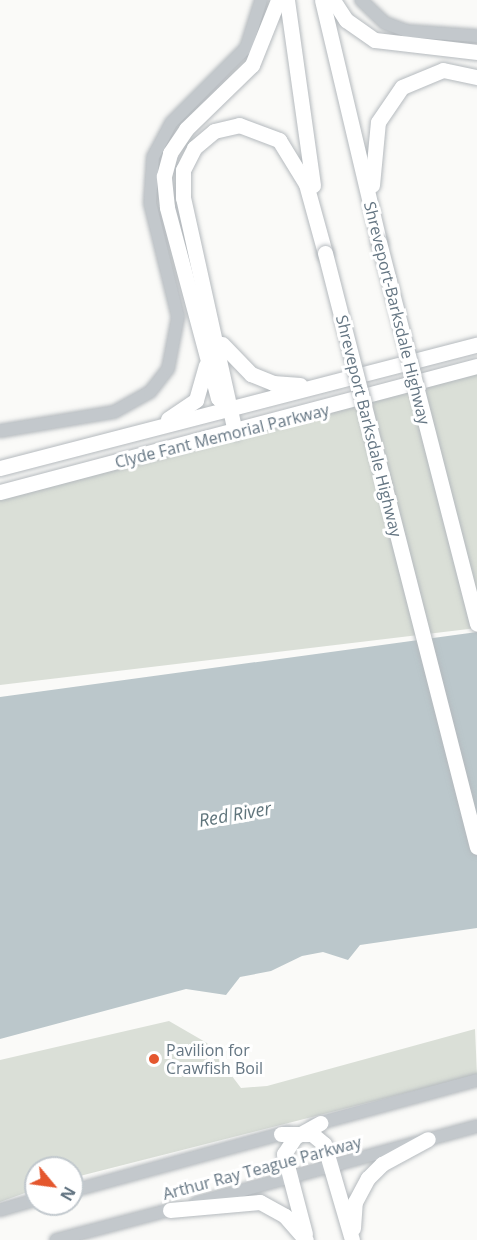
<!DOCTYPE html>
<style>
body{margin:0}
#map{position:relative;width:477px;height:1240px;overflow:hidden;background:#fafaf8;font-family:"Open Sans",sans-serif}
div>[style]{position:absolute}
.green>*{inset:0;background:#dadfd7}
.water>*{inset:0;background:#bbc7cb}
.roads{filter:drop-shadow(0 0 2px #b5babe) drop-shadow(0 0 2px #b5babe)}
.minor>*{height:12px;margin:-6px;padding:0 6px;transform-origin:6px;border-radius:6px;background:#c3c8cc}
.major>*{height:15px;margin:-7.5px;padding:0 7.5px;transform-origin:7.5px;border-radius:7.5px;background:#fff}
.bridges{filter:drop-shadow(0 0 2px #b5babe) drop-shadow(0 0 2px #b5babe)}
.major-bridge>*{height:15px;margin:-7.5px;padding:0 7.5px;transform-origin:7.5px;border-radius:7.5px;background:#fff}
.dots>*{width:16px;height:16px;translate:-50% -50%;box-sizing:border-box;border:3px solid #fff;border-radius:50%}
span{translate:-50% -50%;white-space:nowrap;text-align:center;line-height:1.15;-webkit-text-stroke:6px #fff;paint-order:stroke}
.street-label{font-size:16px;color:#657683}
.poi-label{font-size:16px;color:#657683}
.left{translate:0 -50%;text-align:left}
.water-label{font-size:18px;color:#60757c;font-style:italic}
.north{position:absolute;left:24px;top:1156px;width:60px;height:60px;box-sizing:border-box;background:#fff;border:2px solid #c1c8cd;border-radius:50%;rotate:119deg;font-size:16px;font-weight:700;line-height:24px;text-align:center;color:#657683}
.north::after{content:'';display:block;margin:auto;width:21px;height:27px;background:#e4572e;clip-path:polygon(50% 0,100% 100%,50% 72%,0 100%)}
</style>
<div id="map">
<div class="green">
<div style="clip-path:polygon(477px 372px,477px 628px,0 685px,0 497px)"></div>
<div style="clip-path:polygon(169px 1021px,207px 1043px,241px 1088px,267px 1086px,475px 1029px,477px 1075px,72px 1178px,72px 1168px,36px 1168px,36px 1189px,0 1202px,0 1060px)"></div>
</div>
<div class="water">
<div style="clip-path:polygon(477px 632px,477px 928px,360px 945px,348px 960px,323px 952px,302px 956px,271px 971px,240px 977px,226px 995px,186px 989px,0 1039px,0 697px)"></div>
</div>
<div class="roads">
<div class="minor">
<div style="left:361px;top:0;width:33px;rotate:44deg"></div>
<div style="left:385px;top:23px;width:23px;rotate:20deg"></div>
<div style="left:407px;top:31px;width:70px;rotate:4.1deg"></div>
<div style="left:0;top:431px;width:116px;rotate:-9.5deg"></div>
<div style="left:114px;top:412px;width:41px;rotate:-29.1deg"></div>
<div style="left:150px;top:392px;width:29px;rotate:-52deg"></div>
<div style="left:168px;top:369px;width:53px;rotate:-79.1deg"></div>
<div style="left:178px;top:317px;width:117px;rotate:-103.8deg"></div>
<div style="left:150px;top:203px;width:46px;rotate:-86.3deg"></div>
<div style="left:153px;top:157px;width:38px;rotate:-62deg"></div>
<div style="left:171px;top:123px;width:106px;rotate:-45deg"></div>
<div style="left:246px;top:48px;width:50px;rotate:-72.6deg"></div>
<div style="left:313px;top:1125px;width:170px;rotate:-15.3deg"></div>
<div style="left:72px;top:1191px;width:224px;rotate:-15.3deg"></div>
<div style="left:196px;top:1203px;width:291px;rotate:-15.3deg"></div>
<div style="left:0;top:1210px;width:37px;rotate:-16deg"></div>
<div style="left:56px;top:1240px;width:125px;rotate:-14.8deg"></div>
</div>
<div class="major">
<div style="left:287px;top:0;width:187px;rotate:82deg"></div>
<div style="left:322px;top:0;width:249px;rotate:76.7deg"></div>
<div style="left:333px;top:0;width:24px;rotate:57deg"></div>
<div style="left:346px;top:20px;width:35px;rotate:35deg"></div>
<div style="left:375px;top:40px;width:103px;rotate:6.7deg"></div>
<div style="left:372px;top:185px;width:63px;rotate:-84.6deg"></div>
<div style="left:378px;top:122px;width:42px;rotate:-55.6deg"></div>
<div style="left:402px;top:87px;width:44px;rotate:-22.5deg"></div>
<div style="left:443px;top:70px;width:35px;rotate:12deg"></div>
<div style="left:222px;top:344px;width:42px;rotate:46deg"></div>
<div style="left:251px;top:374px;width:24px;rotate:22deg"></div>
<div style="left:273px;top:383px;width:27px;rotate:4deg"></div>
<div style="left:230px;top:409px;width:16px;rotate:-137deg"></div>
<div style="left:218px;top:398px;width:198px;rotate:-105deg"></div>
<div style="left:167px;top:207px;width:31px;rotate:-96deg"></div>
<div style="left:164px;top:176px;width:24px;rotate:-75deg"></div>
<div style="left:170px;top:153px;width:29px;rotate:-56deg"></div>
<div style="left:186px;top:129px;width:92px;rotate:-44.1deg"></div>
<div style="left:252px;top:65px;width:70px;rotate:-68.2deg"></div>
<div style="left:168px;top:419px;width:34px;rotate:-34deg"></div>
<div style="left:196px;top:400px;width:36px;rotate:-74deg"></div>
<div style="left:235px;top:432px;width:240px;rotate:-102.5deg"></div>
<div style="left:183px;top:198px;width:28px;rotate:-90deg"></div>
<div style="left:183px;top:170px;width:25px;rotate:-63deg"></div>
<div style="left:194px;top:148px;width:26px;rotate:-40deg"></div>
<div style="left:214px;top:131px;width:26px;rotate:-13deg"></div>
<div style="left:239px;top:125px;width:43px;rotate:20.6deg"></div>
<div style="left:279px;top:140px;width:52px;rotate:58.5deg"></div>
<div style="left:306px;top:184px;width:72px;rotate:74.6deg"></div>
<div style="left:0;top:468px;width:493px;rotate:-14.5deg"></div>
<div style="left:0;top:492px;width:493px;rotate:-14.8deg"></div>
<div style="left:281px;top:1134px;width:31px"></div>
<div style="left:312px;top:1134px;width:16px;rotate:40deg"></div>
<div style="left:324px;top:1144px;width:100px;rotate:73.7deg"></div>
<div style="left:170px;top:1210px;width:90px;rotate:-5.1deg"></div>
<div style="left:260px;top:1202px;width:29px;rotate:29deg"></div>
<div style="left:285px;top:1216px;width:32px;rotate:49deg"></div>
<div style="left:353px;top:1228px;width:26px;rotate:-86deg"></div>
<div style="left:355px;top:1202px;width:27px;rotate:-62deg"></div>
<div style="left:368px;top:1178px;width:20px;rotate:-45deg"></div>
<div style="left:382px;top:1164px;width:52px;rotate:-28.5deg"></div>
<div style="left:305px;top:1234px;width:83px;rotate:-104.7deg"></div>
<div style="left:284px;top:1154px;width:20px;rotate:-57deg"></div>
<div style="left:295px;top:1137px;width:29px;rotate:-29deg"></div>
</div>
</div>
<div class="bridges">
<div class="major-bridge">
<div style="left:379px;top:242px;width:394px;rotate:75.6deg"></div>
<div style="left:325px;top:253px;width:613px;rotate:75.65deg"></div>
</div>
</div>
<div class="dots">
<div style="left:154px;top:1059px;background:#e4572e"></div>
</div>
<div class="street-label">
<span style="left:397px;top:313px;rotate:76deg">Shreveport-Barksdale Highway</span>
<span style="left:369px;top:426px;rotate:76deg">Shreveport Barksdale Highway</span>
<span style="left:222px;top:436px;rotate:-14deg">Clyde Fant Memorial Parkway</span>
<span style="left:262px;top:1168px;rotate:-15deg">Arthur Ray Teague Parkway</span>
</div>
<div class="poi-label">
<span class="left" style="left:166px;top:1059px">Pavilion for<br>Crawfish Boil</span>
</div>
<div class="water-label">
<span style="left:235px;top:814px;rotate:-10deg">Red River</span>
</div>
<div class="north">N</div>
</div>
